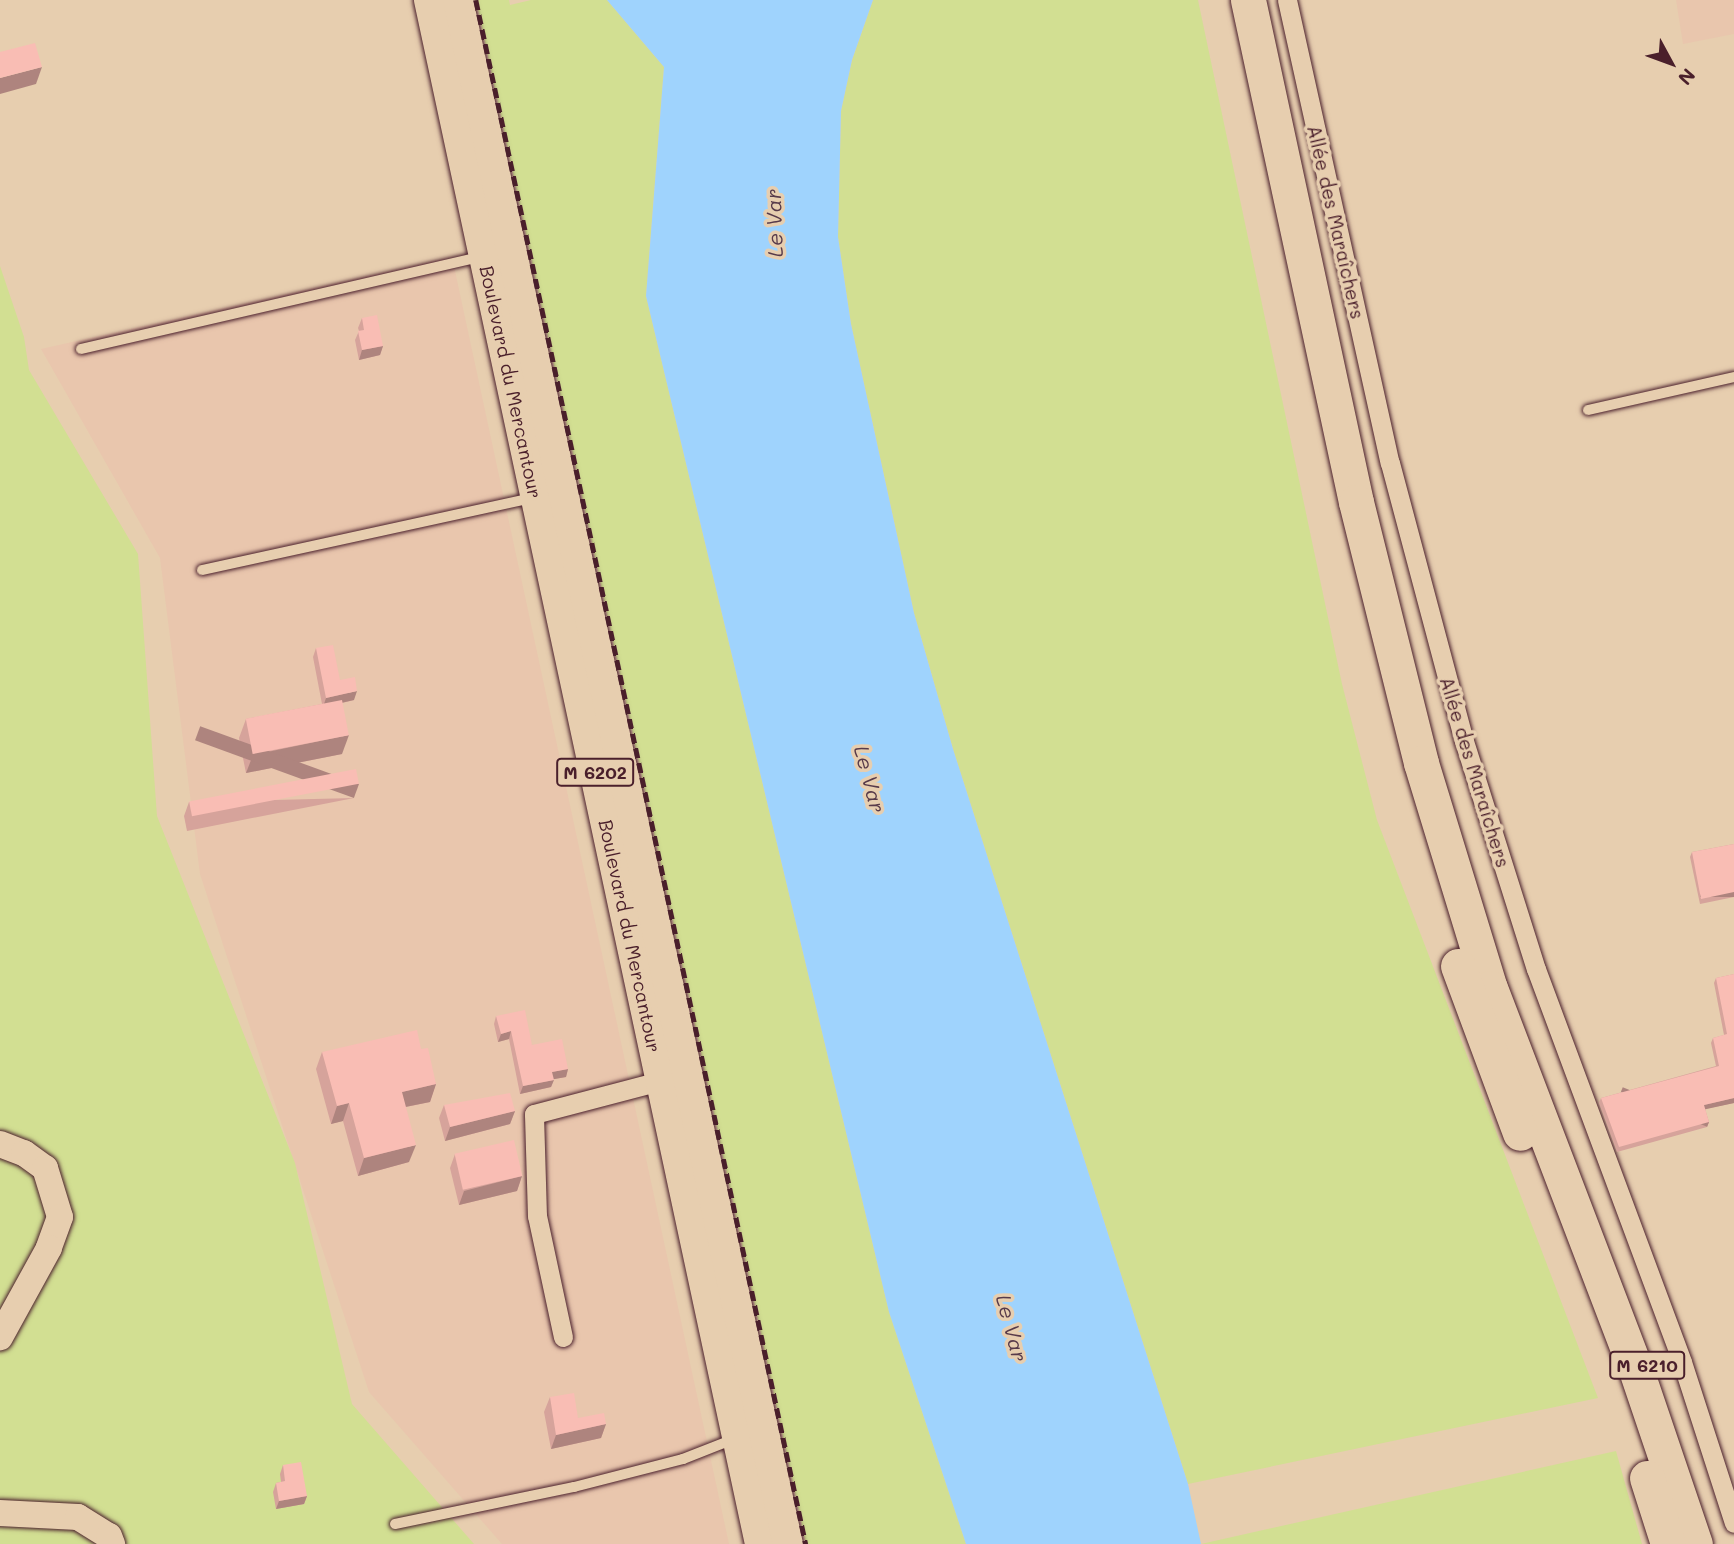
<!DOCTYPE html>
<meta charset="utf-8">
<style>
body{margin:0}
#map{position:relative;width:1734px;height:1544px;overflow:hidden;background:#e7ceaf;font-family:Mali,sans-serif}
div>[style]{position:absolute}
.built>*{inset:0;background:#e9c6ad}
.green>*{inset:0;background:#d2df92}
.water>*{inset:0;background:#9fd3fd}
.roads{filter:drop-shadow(0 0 2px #4a1f2b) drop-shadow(0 0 2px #4a1f2b)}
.lane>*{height:10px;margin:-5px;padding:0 5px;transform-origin:5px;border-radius:5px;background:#e7ceaf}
.street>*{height:19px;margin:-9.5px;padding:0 9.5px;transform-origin:9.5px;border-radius:9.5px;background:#e7ceaf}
.secondary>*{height:26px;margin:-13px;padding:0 13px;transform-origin:13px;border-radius:13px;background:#e7ceaf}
.primary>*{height:30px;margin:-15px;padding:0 15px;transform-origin:15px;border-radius:15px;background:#e7ceaf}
.highway>*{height:35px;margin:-17.5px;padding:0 17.5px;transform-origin:17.5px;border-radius:17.5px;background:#e7ceaf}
.rail>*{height:4.5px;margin-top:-2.25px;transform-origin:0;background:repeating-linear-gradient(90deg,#4a1f2b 0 10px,transparent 0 15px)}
.wall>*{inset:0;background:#d6a39b}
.shaded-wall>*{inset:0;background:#ae847e;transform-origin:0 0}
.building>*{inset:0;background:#f9bdb4;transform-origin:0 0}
span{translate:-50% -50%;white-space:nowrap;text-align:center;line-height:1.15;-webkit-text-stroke:7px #e7ceaf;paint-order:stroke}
.shield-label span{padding:2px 5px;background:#e7ceaf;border:2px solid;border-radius:5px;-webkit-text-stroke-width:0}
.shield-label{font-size:18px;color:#4a1f2b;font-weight:700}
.street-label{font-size:19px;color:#4a1f2b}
.water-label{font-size:21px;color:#573a4a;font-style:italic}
.north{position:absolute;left:1636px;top:28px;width:70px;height:70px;-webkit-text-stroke:5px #e7ceaf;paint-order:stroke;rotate:131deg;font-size:19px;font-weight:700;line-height:28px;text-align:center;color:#4a1f2b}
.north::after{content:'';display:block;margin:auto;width:24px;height:32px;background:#4a1f2b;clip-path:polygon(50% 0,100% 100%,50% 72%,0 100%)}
</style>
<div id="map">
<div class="built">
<div style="clip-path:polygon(1676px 0,1734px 0,1734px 34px,1683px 44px)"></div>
<div style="clip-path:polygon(452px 257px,729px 1544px,502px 1544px,369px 1392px,200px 874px,160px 558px,41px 349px)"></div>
</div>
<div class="green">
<div style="clip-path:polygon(476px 0,509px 0,510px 5px,531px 0,607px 0,664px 67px,646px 296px,889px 1312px,966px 1544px,806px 1544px)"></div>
<div style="clip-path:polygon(873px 0,1198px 0,1342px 684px,1377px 820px,1598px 1398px,1188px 1484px,953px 749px,914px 613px,851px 324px,838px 237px,841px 111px,852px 60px)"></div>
<div style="clip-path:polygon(0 266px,24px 337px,29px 370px,138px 554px,157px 816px,295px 1163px,352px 1404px,474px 1544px,0 1544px)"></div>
<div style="clip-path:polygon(1616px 1451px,1642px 1544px,1201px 1544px)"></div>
</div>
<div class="water">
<div style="clip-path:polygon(607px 0,873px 0,852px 60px,841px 111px,838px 237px,851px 324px,914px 613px,953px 749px,1188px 1484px,1201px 1544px,966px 1544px,889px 1312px,646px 296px,664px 67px)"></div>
</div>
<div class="roads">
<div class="lane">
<div style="left:81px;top:349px;width:409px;rotate:-13deg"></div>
<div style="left:1588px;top:410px;width:150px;rotate:-12.7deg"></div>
<div style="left:202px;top:570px;width:338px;rotate:-12.3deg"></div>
<div style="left:395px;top:1524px;width:183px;rotate:-11.7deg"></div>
<div style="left:574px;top:1487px;width:113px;rotate:-14.4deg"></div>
<div style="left:683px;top:1459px;width:55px;rotate:-21.4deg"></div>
</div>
<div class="street">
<div style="left:1287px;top:0;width:474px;rotate:77.5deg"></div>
<div style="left:1390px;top:463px;width:288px;rotate:75.1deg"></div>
<div style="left:1464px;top:741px;width:239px;rotate:72.5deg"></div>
<div style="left:1536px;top:969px;width:419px;rotate:69.6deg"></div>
<div style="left:1682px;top:1362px;width:169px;rotate:72.1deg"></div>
<div style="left:563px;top:1337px;width:124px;rotate:-102.1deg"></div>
<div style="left:537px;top:1216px;width:102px;rotate:-91.7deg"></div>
<div style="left:534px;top:1114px;width:130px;rotate:-14.7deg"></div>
</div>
<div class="secondary">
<div style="left:0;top:1144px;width:26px;rotate:21deg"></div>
<div style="left:24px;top:1153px;width:26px;rotate:36deg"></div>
<div style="left:45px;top:1168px;width:51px;rotate:73deg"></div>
<div style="left:60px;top:1217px;width:33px;rotate:110deg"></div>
<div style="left:49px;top:1248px;width:102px;rotate:118.8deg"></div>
<div style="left:0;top:1513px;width:78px;rotate:2.9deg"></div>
<div style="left:78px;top:1517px;width:36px;rotate:32deg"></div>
<div style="left:109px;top:1536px;width:9px;rotate:69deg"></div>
</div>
<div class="primary">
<div style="left:429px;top:0;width:1579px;rotate:77.9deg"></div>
<div style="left:458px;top:0;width:1579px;rotate:77.94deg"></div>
</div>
<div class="highway">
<div style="left:1248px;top:0;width:513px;rotate:77.86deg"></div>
<div style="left:1356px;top:502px;width:269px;rotate:76deg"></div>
<div style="left:1421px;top:763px;width:235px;rotate:73deg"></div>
<div style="left:1490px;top:988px;width:406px;rotate:69.1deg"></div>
<div style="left:1635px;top:1367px;width:187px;rotate:71.3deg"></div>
<div style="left:1458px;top:966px;width:178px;rotate:69.6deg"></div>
<div style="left:1647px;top:1478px;width:69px;rotate:72.3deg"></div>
</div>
</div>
<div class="rail">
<div style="left:476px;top:0;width:1579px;rotate:77.94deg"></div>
</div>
<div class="wall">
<div style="clip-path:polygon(362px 318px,383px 346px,380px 355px,359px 360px,355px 340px,359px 331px,358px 328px)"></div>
<div style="clip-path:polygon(316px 648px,354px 700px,342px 703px,342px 754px,246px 773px,239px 738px,246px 719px,322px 704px,313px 657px)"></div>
<div style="clip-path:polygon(354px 798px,187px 831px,184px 816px,189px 802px)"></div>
<div style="clip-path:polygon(1734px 844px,1734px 897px,1700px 904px,1690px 857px,1692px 852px)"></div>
<div style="clip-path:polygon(1734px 974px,1734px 1103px,1705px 1109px,1709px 1122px,1707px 1127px,1617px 1152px,1599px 1103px,1601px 1098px,1716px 1066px,1711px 1043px,1713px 1038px,1724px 1035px,1714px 983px,1716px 978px)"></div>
<div style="clip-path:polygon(496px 1016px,532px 1045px,568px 1069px,566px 1077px,554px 1079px,551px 1087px,520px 1094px,509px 1039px,498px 1042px,494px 1024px)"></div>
<div style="clip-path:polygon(421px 1049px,436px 1084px,430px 1102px,406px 1107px,409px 1162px,358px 1176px,343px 1121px,331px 1124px,316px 1069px,322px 1052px)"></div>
<div style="clip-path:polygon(444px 1105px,515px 1111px,510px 1124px,445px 1141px,439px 1118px)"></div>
<div style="clip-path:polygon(455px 1154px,522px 1176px,517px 1191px,459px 1205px,450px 1168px)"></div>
<div style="clip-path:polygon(550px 1397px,578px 1418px,606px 1424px,601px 1438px,551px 1449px,544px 1412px)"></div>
<div style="clip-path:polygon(283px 1465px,307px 1496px,304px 1504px,276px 1509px,273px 1492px,276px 1483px,281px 1482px,280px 1474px)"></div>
</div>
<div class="shaded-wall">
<div style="clip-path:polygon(42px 67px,36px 84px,0 94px,0 78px)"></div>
<div style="clip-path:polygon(383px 346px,380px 355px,359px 360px,362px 350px)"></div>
<div style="clip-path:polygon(357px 691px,354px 700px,323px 707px,326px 698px)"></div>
<div style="clip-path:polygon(349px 735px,342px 754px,246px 773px,253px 755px)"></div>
<div style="left:359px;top:784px;width:15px;height:169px;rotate:110deg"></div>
<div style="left:1734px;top:892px;width:5px;height:34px;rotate:90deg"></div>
<div style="clip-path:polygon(511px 1031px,509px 1039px,498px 1042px,501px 1034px)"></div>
<div style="clip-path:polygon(568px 1069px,566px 1077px,549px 1080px,552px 1072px)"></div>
<div style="clip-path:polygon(554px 1080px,551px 1087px,520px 1094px,523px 1086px)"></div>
<div style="clip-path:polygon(436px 1084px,430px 1102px,395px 1109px,402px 1092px)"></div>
<div style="clip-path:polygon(1734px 1098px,1734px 1103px,1702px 1110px,1704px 1105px)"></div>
<div style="clip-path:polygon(349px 1103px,343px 1121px,331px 1124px,337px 1106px)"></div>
<div style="clip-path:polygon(515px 1111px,510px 1124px,445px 1141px,450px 1127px)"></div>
<div style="left:1709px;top:1122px;width:5px;height:93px;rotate:112deg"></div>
<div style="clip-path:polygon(416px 1145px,409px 1162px,358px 1176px,364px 1158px)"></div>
<div style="clip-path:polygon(522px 1176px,517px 1191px,459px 1205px,464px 1191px)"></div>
<div style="clip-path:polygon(606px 1424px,601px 1438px,551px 1449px,556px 1435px)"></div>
<div style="clip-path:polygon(307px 1496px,304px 1504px,276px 1509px,279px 1501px)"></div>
</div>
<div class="building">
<div style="clip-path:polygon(35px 43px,42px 67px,0 78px,0 52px)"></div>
<div style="clip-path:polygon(377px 315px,383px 346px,362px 350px,358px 331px,364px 330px,362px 318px)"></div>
<div style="clip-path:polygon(333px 645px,340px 680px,355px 677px,357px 691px,326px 698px,316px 648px)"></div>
<div style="left:342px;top:700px;width:36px;height:98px;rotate:79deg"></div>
<div style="left:356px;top:769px;width:15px;height:170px;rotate:79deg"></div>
<div style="clip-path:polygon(1734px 844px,1734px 892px,1701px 899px,1692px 852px)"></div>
<div style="clip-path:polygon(1734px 974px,1734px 1098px,1704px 1105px,1709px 1122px,1619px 1147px,1601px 1098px,1719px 1066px,1713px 1038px,1727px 1034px,1716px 978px)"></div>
<div style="clip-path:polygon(525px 1010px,532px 1045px,562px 1039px,568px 1069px,552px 1072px,554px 1080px,523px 1086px,511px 1031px,501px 1034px,496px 1016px)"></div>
<div style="clip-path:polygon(417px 1030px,421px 1049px,428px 1048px,436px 1084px,402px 1092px,416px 1145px,364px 1158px,349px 1103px,337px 1106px,322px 1052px)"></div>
<div style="clip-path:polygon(510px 1093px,515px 1111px,450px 1127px,444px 1105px)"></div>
<div style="left:514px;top:1140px;width:37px;height:61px;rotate:77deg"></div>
<div style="clip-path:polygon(574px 1393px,578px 1418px,604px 1413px,606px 1424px,556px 1435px,550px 1397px)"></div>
<div style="clip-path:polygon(301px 1462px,307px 1496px,279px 1501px,276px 1483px,285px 1481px,283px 1465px)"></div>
</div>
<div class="shield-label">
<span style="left:595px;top:772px">M 6202</span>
<span style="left:1647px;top:1365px">M 6210</span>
</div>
<div class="street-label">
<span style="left:1336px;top:222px;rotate:77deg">Allée des Maraîchers</span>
<span style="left:511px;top:382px;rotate:78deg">Boulevard du Mercantour</span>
<span style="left:1475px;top:772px;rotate:73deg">Allée des Maraîchers</span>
<span style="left:630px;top:936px;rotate:78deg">Boulevard du Mercantour</span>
</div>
<div class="water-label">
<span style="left:774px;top:223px;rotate:-92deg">Le Var</span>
<span style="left:870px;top:779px;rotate:75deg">Le Var</span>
<span style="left:1012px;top:1328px;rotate:75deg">Le Var</span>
</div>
<div class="north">N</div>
</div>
